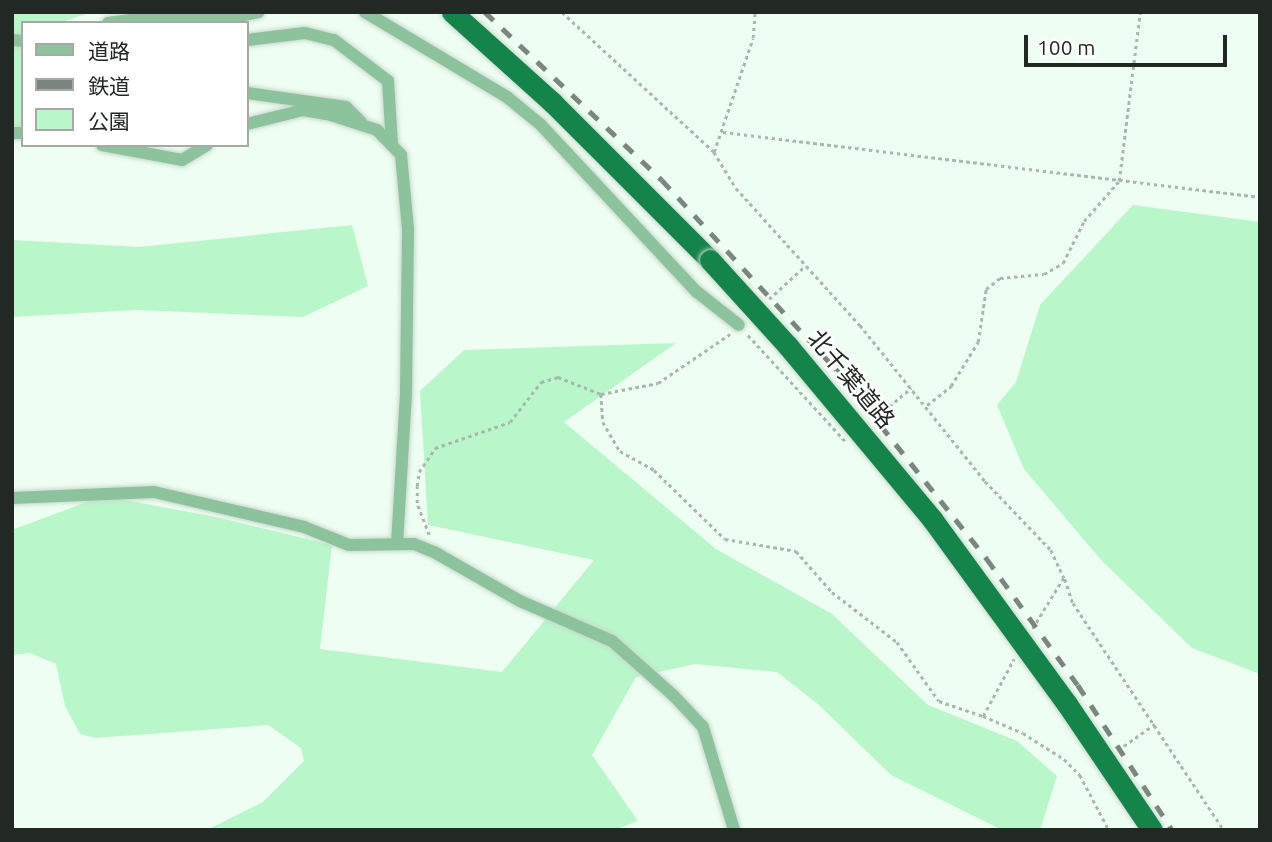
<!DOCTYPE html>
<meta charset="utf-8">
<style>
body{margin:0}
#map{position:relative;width:1272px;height:842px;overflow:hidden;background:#eefef2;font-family:Ubuntu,"Noto Sans JP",sans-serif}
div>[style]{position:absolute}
.green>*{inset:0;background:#b9f7ca}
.path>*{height:2.5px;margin-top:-1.25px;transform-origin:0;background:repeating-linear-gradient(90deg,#aab7ad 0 3.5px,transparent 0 7px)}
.roads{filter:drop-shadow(0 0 2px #c9d8cd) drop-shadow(0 0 2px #c9d8cd)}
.minor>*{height:12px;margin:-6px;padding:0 6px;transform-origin:6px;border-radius:6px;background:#8dc39c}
.trunk>*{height:21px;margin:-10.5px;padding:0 10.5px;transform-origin:10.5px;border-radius:10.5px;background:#15844a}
.rail>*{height:4.5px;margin-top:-2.25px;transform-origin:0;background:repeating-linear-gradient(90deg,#7b867e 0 12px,transparent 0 24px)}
.bridges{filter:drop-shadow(0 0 2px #c9d8cd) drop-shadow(0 0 2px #c9d8cd)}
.trunk-bridge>*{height:21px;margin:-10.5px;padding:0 10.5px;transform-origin:10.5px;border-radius:10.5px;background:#15844a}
span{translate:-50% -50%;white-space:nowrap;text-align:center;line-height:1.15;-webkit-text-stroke:5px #fff;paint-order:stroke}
.street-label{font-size:24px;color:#222924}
.frame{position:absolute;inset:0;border:14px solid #222924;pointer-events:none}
.legend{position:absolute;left:21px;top:21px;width:228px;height:126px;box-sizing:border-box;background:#fff;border:2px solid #a7a9a7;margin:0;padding:9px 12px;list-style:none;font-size:21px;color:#222924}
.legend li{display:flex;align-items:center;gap:14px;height:35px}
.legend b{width:35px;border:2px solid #a7a9a7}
.scale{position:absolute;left:1024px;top:35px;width:203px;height:32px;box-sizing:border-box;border:4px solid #222924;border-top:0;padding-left:9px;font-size:21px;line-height:24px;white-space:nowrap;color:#222924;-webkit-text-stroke:5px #fff;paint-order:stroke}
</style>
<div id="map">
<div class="green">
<div style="clip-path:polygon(12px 12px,92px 12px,60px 23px,23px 23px,23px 126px,12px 127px)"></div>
<div style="clip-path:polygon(1133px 205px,1260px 222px,1260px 674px,1192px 648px,1102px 561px,1024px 469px,997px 405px,1016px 382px,1040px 305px)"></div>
<div style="clip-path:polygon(352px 225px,368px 286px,303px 317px,137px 310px,12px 317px,12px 240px,139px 247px)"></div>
<div style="clip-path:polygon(676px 343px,564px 422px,716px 549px,832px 614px,928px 705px,1017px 741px,1057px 776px,1040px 830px,1002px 830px,891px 775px,819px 705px,777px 672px,695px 664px,636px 677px,592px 755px,638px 821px,614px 830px,207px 830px,263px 802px,304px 761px,301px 748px,268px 725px,96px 738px,80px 734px,65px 706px,56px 664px,30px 653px,12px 655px,12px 530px,103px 496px,216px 517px,332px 545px,320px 649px,502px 672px,594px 560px,428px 525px,420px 391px,464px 350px)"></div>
</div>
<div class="path">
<div style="left:562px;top:12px;width:207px;rotate:42.6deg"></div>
<div style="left:714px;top:152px;width:42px;rotate:58.6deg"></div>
<div style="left:736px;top:188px;width:185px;rotate:47.9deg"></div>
<div style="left:860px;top:325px;width:200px;rotate:51.3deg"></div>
<div style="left:985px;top:481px;width:95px;rotate:46.3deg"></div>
<div style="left:1051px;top:550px;width:31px;rotate:65deg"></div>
<div style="left:1064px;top:578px;width:61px;rotate:121.6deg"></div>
<div style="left:723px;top:132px;width:541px;rotate:6.9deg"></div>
<div style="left:714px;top:152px;width:120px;rotate:-71.1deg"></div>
<div style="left:753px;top:38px;width:26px;rotate:-86deg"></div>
<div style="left:769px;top:299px;width:49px;rotate:-42.5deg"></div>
<div style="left:748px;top:335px;width:145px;rotate:47.5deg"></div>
<div style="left:601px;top:394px;width:28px;rotate:86deg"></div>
<div style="left:603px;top:422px;width:34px;rotate:60deg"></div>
<div style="left:620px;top:451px;width:39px;rotate:29deg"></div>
<div style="left:654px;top:470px;width:99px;rotate:44.2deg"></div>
<div style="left:725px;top:539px;width:72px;rotate:9.6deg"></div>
<div style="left:796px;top:551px;width:55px;rotate:48.7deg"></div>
<div style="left:832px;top:592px;width:82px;rotate:37.6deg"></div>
<div style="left:897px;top:642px;width:72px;rotate:54.6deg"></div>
<div style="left:939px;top:701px;width:46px;rotate:18.8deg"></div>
<div style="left:983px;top:716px;width:65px;rotate:-61.5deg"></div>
<div style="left:927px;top:405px;width:31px;rotate:-38deg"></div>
<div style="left:951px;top:386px;width:52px;rotate:-58.5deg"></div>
<div style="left:978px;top:342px;width:54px;rotate:-81.4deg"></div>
<div style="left:986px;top:289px;width:18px;rotate:-38deg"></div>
<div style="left:1000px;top:278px;width:44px;rotate:-5.2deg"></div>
<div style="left:1044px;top:274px;width:22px;rotate:-30deg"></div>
<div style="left:1063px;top:263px;width:47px;rotate:-63.4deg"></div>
<div style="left:1084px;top:221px;width:53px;rotate:-48.8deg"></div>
<div style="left:1119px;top:181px;width:170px;rotate:-82.9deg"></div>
<div style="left:873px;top:420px;width:50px;rotate:-40.1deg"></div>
<div style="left:429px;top:535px;width:34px;rotate:-111deg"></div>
<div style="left:417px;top:503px;width:17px;rotate:-90deg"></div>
<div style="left:417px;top:486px;width:14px;rotate:-82deg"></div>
<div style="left:419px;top:472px;width:29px;rotate:-56deg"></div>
<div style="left:435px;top:448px;width:79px;rotate:-19.1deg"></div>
<div style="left:510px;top:422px;width:51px;rotate:-52.2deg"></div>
<div style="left:541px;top:382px;width:18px;rotate:-16deg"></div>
<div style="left:558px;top:377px;width:46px;rotate:21.6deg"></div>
<div style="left:601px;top:394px;width:58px;rotate:-10.9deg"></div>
<div style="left:658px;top:383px;width:87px;rotate:-34.2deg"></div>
<div style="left:1065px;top:579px;width:25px;rotate:72deg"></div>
<div style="left:1073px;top:603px;width:273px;rotate:56.4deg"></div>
<div style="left:983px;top:716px;width:43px;rotate:23deg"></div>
<div style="left:1023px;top:733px;width:49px;rotate:32.4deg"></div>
<div style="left:1064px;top:759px;width:23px;rotate:45deg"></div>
<div style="left:1080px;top:775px;width:62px;rotate:62.2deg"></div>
<div style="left:1118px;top:750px;width:45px;rotate:-35.1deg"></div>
</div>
<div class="roads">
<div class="minor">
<div style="left:365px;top:12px;width:165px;rotate:30.9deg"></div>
<div style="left:507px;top:97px;width:44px;rotate:39.5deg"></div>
<div style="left:541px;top:125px;width:229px;rotate:47deg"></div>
<div style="left:697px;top:292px;width:53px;rotate:38.2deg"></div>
<div style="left:108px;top:23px;width:51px;rotate:-7.8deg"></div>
<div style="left:159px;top:23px;width:7px;rotate:-90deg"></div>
<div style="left:159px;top:16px;width:74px;rotate:0.8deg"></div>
<div style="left:233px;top:17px;width:26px;rotate:-11deg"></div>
<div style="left:12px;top:40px;width:11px;rotate:5deg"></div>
<div style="left:247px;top:40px;width:58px;rotate:-6.9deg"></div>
<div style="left:305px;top:33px;width:30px;rotate:14deg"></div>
<div style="left:334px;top:40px;width:68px;rotate:37.2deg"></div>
<div style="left:388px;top:81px;width:63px;rotate:86.4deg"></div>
<div style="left:247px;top:93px;width:100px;rotate:8deg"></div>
<div style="left:346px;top:107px;width:21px;rotate:45deg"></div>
<div style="left:247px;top:124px;width:58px;rotate:-14deg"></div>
<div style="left:303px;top:110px;width:28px;rotate:10deg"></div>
<div style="left:331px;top:115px;width:48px;rotate:18.1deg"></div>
<div style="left:377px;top:130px;width:35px;rotate:46deg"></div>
<div style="left:401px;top:155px;width:74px;rotate:84.6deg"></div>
<div style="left:408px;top:229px;width:164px;rotate:90.7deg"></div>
<div style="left:406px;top:393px;width:150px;rotate:93.4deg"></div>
<div style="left:12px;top:133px;width:11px"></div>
<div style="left:102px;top:145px;width:81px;rotate:10.6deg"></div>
<div style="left:182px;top:160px;width:29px;rotate:-31deg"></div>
<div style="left:12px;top:498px;width:142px;rotate:-2.4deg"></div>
<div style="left:154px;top:492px;width:154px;rotate:13.1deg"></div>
<div style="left:304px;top:527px;width:48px;rotate:21.8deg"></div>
<div style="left:349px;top:545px;width:65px;rotate:-0.9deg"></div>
<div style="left:414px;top:544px;width:22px;rotate:22deg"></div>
<div style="left:434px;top:552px;width:99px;rotate:29.7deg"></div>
<div style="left:520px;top:601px;width:100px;rotate:23.5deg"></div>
<div style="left:612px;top:641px;width:81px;rotate:41.5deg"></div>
<div style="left:673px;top:695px;width:44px;rotate:46.8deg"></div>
<div style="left:703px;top:727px;width:108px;rotate:73.2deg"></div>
</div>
<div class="trunk">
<div style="left:452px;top:12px;width:135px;rotate:42deg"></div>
<div style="left:552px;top:102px;width:223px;rotate:45deg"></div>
</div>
</div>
<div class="rail">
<div style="left:485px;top:12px;width:244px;rotate:43.5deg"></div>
<div style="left:662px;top:180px;width:257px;rotate:47.4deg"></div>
<div style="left:836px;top:369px;width:243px;rotate:51.5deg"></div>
<div style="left:987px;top:559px;width:155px;rotate:54.2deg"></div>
<div style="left:1078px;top:685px;width:173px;rotate:57deg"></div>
</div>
<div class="bridges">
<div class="trunk-bridge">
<div style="left:710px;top:260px;width:116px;rotate:47.8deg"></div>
<div style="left:788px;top:346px;width:225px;rotate:50.2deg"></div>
<div style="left:932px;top:519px;width:229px;rotate:53.9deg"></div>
<div style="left:1067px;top:704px;width:152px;rotate:56deg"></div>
</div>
</div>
<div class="street-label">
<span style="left:851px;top:379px;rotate:50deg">北千葉道路</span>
</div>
<div class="frame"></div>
<ul class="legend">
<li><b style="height:9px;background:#8dc39c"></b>道路</li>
<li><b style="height:9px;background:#7b867e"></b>鉄道</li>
<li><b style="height:19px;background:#b9f7ca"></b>公園</li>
</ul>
<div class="scale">100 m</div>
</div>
